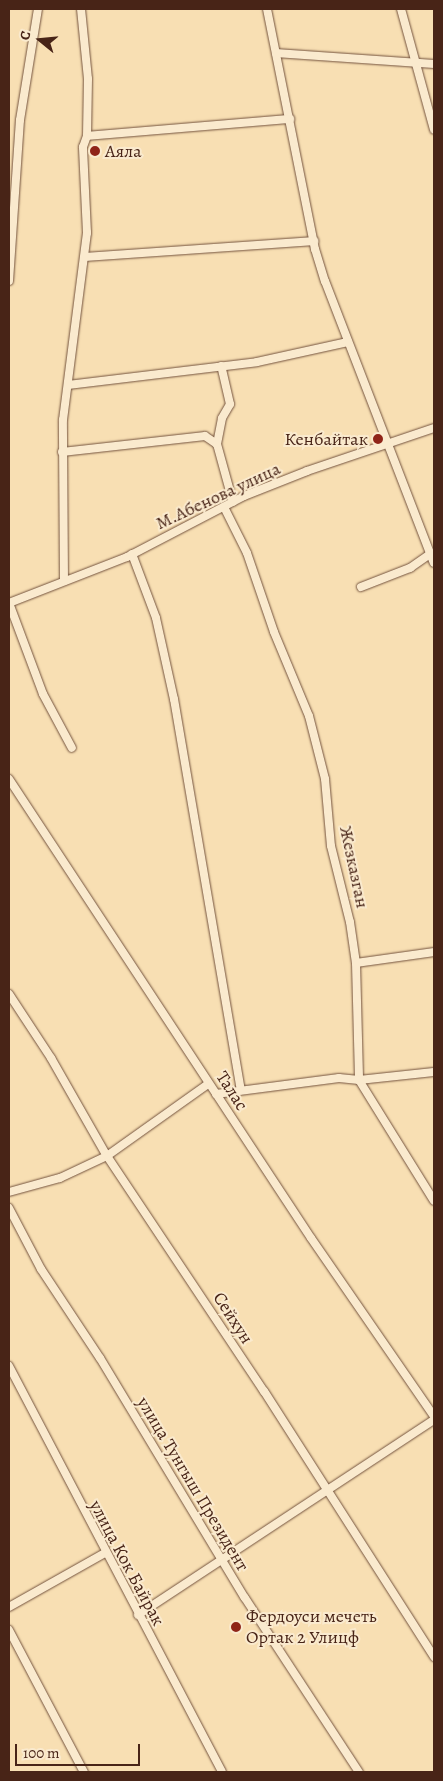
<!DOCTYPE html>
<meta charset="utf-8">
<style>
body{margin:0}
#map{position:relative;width:443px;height:1781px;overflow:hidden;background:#f8dfb3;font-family:Alegreya,serif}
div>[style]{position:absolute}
.roads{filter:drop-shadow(0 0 1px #74533e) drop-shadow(0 0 1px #74533e)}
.street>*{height:8px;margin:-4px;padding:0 4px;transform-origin:4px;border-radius:4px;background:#faeace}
.dots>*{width:14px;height:14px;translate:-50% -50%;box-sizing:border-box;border:2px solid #faeace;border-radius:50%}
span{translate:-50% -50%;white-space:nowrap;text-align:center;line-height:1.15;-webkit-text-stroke:4px #faeace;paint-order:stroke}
.poi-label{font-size:18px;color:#482417}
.left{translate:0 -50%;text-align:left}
.right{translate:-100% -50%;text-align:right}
.street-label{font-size:18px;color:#482417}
.frame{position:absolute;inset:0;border:10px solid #482417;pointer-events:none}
.north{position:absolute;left:15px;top:15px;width:50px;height:50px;-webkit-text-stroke:4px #faeace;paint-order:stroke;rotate:287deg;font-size:14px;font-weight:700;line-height:20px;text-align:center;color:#482417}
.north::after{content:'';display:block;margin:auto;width:18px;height:22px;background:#482417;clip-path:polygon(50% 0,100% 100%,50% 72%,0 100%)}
.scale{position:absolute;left:15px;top:1744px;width:125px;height:22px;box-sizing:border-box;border:2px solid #482417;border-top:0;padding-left:6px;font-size:15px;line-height:18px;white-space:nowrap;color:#482417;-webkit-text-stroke:4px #faeace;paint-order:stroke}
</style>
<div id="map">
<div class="roads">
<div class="street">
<div style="left:267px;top:9px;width:245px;rotate:78.7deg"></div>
<div style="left:315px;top:249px;width:34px;rotate:73deg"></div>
<div style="left:325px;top:281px;width:302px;rotate:68.9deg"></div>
<div style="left:401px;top:9px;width:125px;rotate:74.7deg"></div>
<div style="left:276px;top:53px;width:158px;rotate:4deg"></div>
<div style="left:87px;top:136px;width:204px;rotate:-4.8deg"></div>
<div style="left:85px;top:257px;width:230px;rotate:-4deg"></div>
<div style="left:9px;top:281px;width:161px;rotate:-86.1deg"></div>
<div style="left:20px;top:120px;width:112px;rotate:-80.8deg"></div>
<div style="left:68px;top:385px;width:190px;rotate:-6.9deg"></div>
<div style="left:257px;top:362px;width:93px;rotate:-12.4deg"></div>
<div style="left:217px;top:444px;width:26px;rotate:-79deg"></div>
<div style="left:222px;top:418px;width:16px;rotate:-60deg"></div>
<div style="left:230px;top:404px;width:39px;rotate:-103deg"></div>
<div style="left:62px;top:452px;width:144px;rotate:-6.4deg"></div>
<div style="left:205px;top:436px;width:14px;rotate:34deg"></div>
<div style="left:217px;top:444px;width:60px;rotate:74.6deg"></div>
<div style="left:224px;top:507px;width:51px;rotate:63.4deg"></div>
<div style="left:247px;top:553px;width:83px;rotate:71.1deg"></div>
<div style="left:274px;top:632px;width:91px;rotate:67.4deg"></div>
<div style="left:309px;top:716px;width:65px;rotate:75.7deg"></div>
<div style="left:325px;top:779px;width:67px;rotate:84.9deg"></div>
<div style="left:331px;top:846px;width:78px;rotate:76deg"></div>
<div style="left:350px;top:922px;width:41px;rotate:81.7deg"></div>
<div style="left:356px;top:963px;width:117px;rotate:88.5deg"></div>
<div style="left:359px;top:1080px;width:142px;rotate:58.2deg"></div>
<div style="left:132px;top:554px;width:68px;rotate:69.4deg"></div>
<div style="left:156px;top:618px;width:83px;rotate:77.5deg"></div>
<div style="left:174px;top:699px;width:397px;rotate:80.3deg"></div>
<div style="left:64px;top:581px;width:161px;rotate:-90.4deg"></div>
<div style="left:63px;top:420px;width:189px;rotate:-82.7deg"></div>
<div style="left:87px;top:233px;width:86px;rotate:-92.7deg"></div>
<div style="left:83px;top:147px;width:12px;rotate:-70deg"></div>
<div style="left:87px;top:136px;width:57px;rotate:-89deg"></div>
<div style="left:88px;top:79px;width:70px;rotate:-95.7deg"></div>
<div style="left:361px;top:587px;width:53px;rotate:-21.2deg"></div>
<div style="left:410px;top:568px;width:24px;rotate:-35deg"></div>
<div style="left:9px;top:603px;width:127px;rotate:-21.3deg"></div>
<div style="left:127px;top:557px;width:132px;rotate:-27.5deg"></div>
<div style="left:244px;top:496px;width:68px;rotate:-21.6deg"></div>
<div style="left:307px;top:471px;width:134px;rotate:-18.7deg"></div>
<div style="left:9px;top:603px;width:97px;rotate:69.5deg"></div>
<div style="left:43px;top:694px;width:61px;rotate:61.8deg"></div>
<div style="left:9px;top:779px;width:549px;rotate:56.66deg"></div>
<div style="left:311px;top:1238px;width:216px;rotate:55.4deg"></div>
<div style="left:356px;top:963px;width:79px;rotate:-8deg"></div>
<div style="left:9px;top:994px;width:77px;rotate:56.7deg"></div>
<div style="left:51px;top:1058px;width:113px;rotate:60.3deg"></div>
<div style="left:107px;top:1156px;width:283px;rotate:56.3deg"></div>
<div style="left:264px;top:1391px;width:316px;rotate:57.4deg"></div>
<div style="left:216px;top:1094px;width:124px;rotate:-7.4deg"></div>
<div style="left:339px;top:1078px;width:20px;rotate:6deg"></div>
<div style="left:359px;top:1080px;width:75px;rotate:-6.1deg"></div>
<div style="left:9px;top:1192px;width:53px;rotate:-15.4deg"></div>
<div style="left:60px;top:1178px;width:52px;rotate:-25.1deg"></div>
<div style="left:107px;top:1156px;width:124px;rotate:-35.5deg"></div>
<div style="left:9px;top:1208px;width:69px;rotate:62.3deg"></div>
<div style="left:41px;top:1269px;width:107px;rotate:56.5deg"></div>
<div style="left:100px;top:1358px;width:280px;rotate:58.9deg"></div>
<div style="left:245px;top:1598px;width:208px;rotate:56.8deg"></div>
<div style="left:9px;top:1366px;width:458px;rotate:62.3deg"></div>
<div style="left:9px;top:1607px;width:110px;rotate:-29.4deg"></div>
<div style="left:138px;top:1615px;width:354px;rotate:-33.4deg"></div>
<div style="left:9px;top:1630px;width:161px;rotate:62.2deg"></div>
</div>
</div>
<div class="dots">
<div style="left:95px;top:151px;background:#8f2418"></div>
<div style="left:378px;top:439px;background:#8f2418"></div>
<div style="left:236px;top:1627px;background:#8f2418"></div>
</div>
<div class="poi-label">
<span class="left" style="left:105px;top:151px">Аяла</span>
<span class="right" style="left:368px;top:439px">Кенбайтак</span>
<span class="left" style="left:246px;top:1627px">Фердоуси мечеть<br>Ортак 2 Улицф</span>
</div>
<div class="street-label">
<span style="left:218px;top:496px;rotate:-25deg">М.Абенова улица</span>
<span style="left:354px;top:867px;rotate:78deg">Жезказган</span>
<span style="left:232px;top:1091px;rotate:57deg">Талас</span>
<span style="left:233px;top:1318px;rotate:57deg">Сейхун</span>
<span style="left:193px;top:1484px;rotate:59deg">улица Тунгыш Президент</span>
<span style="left:127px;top:1563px;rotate:62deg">улица Кок Байрак</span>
</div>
<div class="frame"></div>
<div class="north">С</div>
<div class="scale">100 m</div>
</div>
